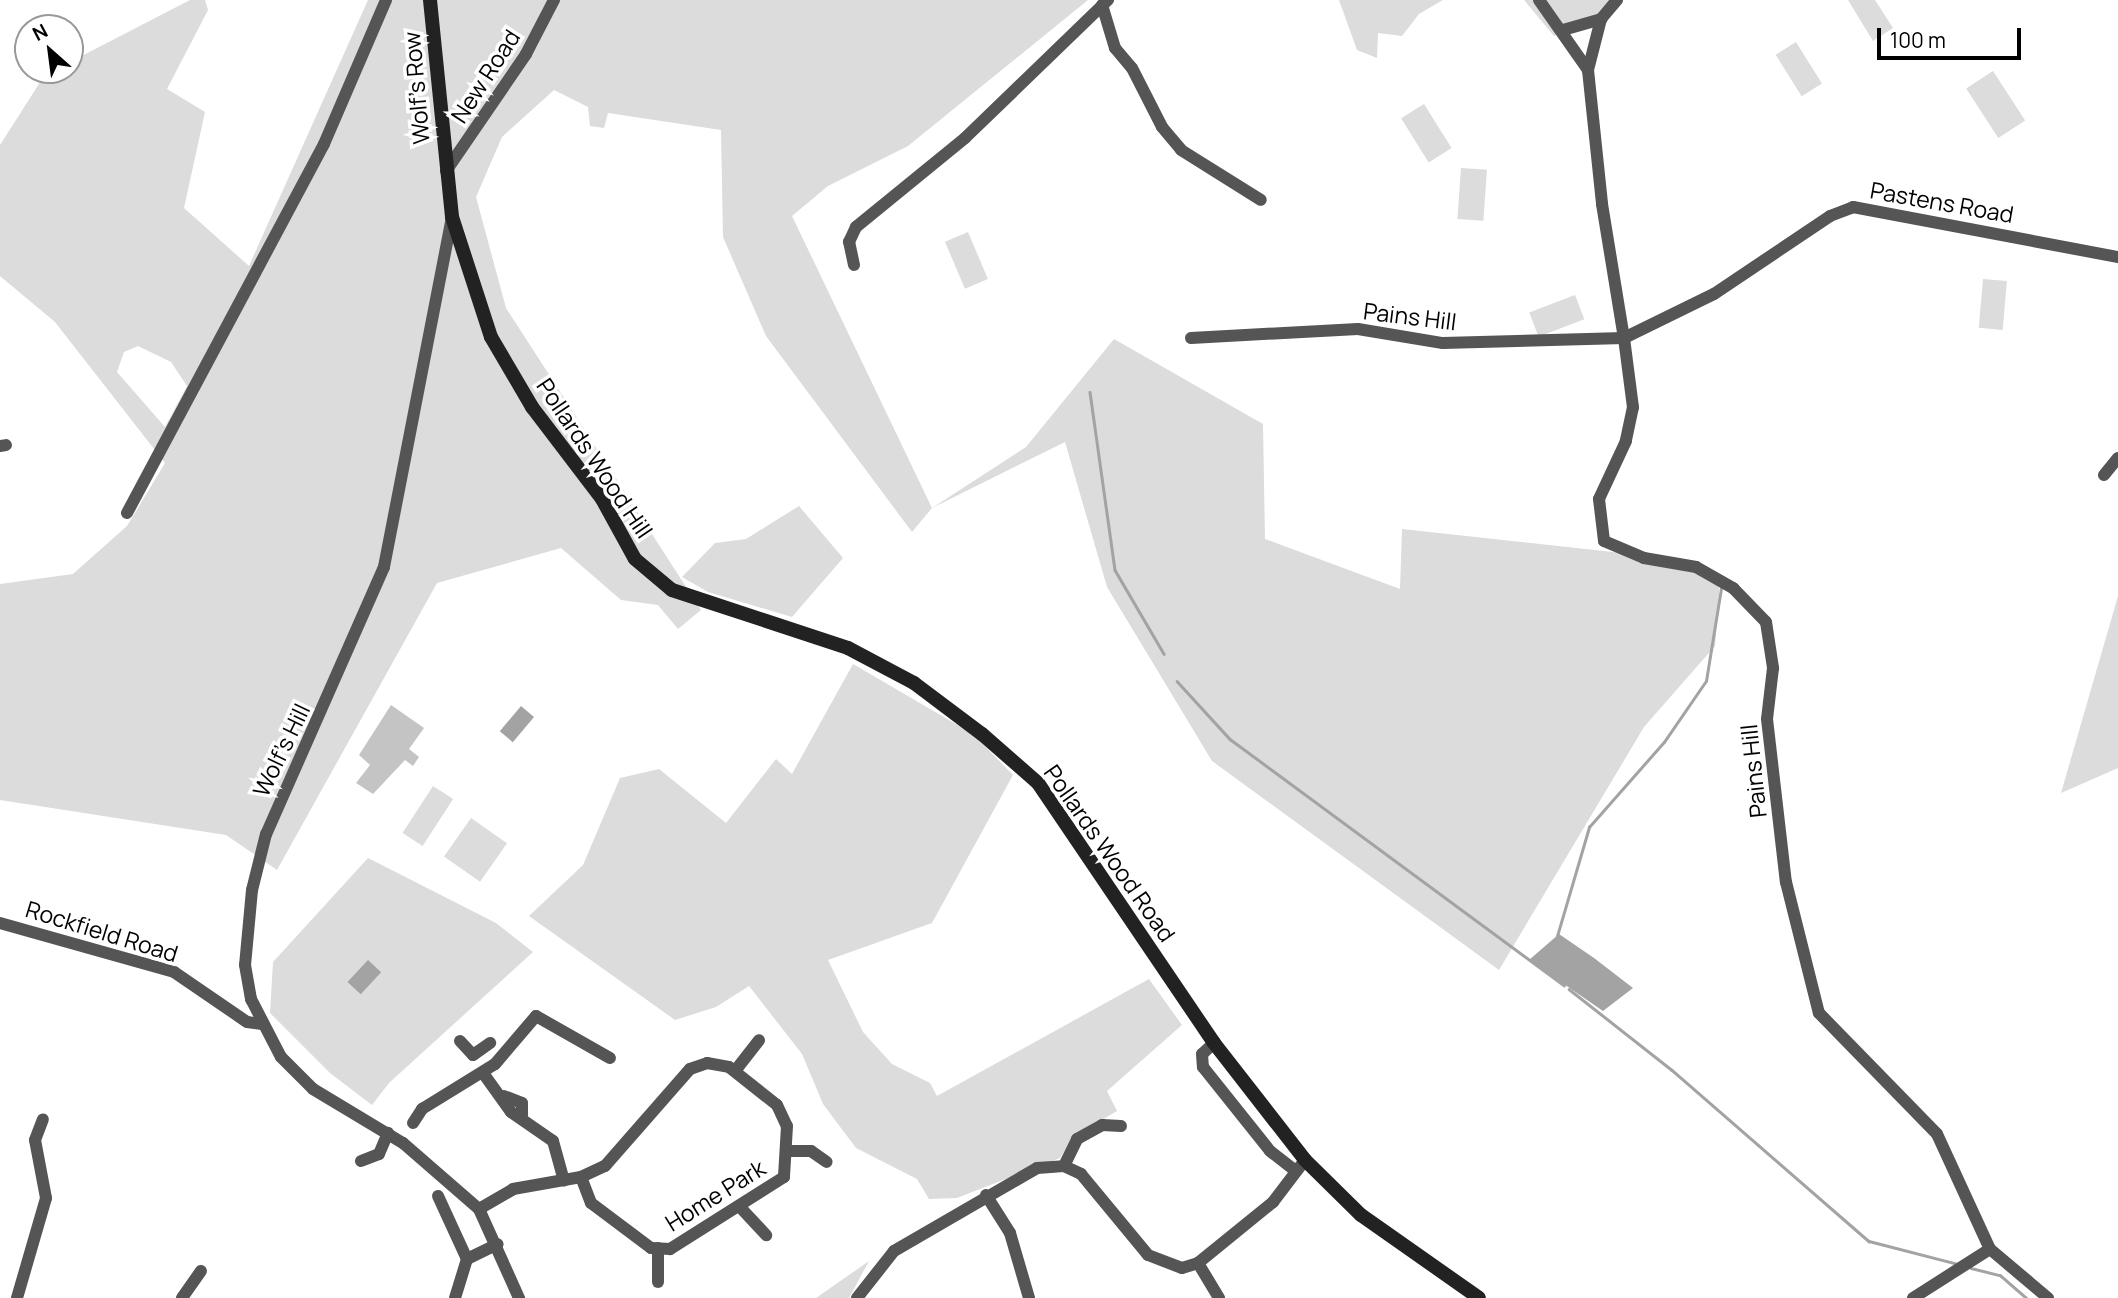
<!DOCTYPE html>
<style>
body{margin:0}
#map{position:relative;width:2118px;height:1298px;overflow:hidden;background:#fff;font-family:Manrope,sans-serif}
div>[style]{position:absolute}
.green>*{inset:0;background:#dcdcdc;transform-origin:0 0}
.water>*{inset:0;background:#a3a3a3;transform-origin:0 0}
.stream>*{height:2.5px;margin:-1.25px;padding:0 1.25px;transform-origin:1.25px;border-radius:1.25px;background:#a3a3a3}
.building>*{inset:0;background:#c4c4c4}
.street>*{height:12px;margin:-6px;padding:0 6px;transform-origin:6px;border-radius:6px;background:#555}
.secondary>*{height:14px;margin:-7px;padding:0 7px;transform-origin:7px;border-radius:7px;background:#222}
span{translate:-50% -50%;white-space:nowrap;text-align:center;line-height:1.15;-webkit-text-stroke:7px #fff;paint-order:stroke}
.street-label{font-size:23px;color:#000}
.north{position:absolute;left:14px;top:14px;width:70px;height:70px;box-sizing:border-box;background:#fff;border:2px solid #999;border-radius:50%;rotate:332deg;font-size:19px;font-weight:700;line-height:28px;text-align:center;color:#000}
.north::after{content:'';display:block;margin:auto;width:24px;height:32px;background:#000;clip-path:polygon(50% 0,100% 100%,50% 72%,0 100%)}
.scale{position:absolute;left:1877px;top:28px;width:144px;height:32px;box-sizing:border-box;border:4px solid #000;border-top:0;padding-left:9px;font-size:21px;line-height:24px;white-space:nowrap;color:#000;-webkit-text-stroke:5px #fff;paint-order:stroke}
</style>
<div id="map">
<div class="green">
<div style="clip-path:polygon(evenodd,190px 0,205px 0,208px 10px,167px 89px,205px 112px,184px 208px,249px 266px,368px 0,1088px 0,908px 146px,828px 186px,792px 216px,932px 508px,912px 532px,766px 336px,723px 237px,721px 130px,608px 113px,604px 128px,590px 126px,588px 107px,554px 90px,502px 137px,476px 197px,506px 308px,701px 610px,678px 629px,658px 605px,621px 600px,561px 548px,437px 583px,277px 870px,226px 835px,0 800px,0 584px,73px 574px,127px 526px,165px 463px,55px 322px,0 276px,0 145px,44px 76px,70px 70px,70px 62px,190px 0,138px 346px,171px 362px,187px 386px,165px 427px,117px 372px,124px 352px,138px 346px)"></div>
<div style="clip-path:polygon(1339px 0,1443px 0,1419px 14px,1402px 36px,1378px 33px,1377px 58px,1357px 50px)"></div>
<div style="clip-path:polygon(1524px 0,1609px 0,1595px 18px,1554px 36px)"></div>
<div style="clip-path:polygon(1848px 0,1875px 0,1893px 28px,1873px 41px)"></div>
<div style="left:1796px;top:42px;width:49px;height:24px;rotate:58deg"></div>
<div style="left:1993px;top:71px;width:59px;height:32px;rotate:57deg"></div>
<div style="left:1424px;top:104px;width:52px;height:27px;rotate:58deg"></div>
<div style="left:1461px;top:168px;width:26px;height:51px;rotate:4deg"></div>
<div style="left:968px;top:232px;width:51px;height:25px;rotate:67deg"></div>
<div style="left:1983px;top:279px;width:24px;height:49px;rotate:5deg"></div>
<div style="left:1575px;top:295px;width:26px;height:49px;rotate:69deg"></div>
<div style="clip-path:polygon(1114px 339px,1263px 424px,1265px 539px,1400px 589px,1402px 529px,1631px 554px,1720px 580px,1715px 646px,1644px 727px,1499px 970px,1212px 761px,1107px 587px,1065px 442px,932px 508px,1026px 447px)"></div>
<div style="clip-path:polygon(799px 506px,843px 558px,792px 617px,708px 592px,682px 577px,715px 543px,746px 539px)"></div>
<div style="clip-path:polygon(2118px 596px,2118px 768px,2061px 793px)"></div>
<div style="clip-path:polygon(853px 664px,973px 734px,1013px 775px,932px 923px,828px 960px,863px 1032px,892px 1064px,930px 1083px,937px 1096px,1149px 979px,1182px 1025px,1107px 1091px,1117px 1111px,1073px 1137px,1060px 1158px,957px 1198px,929px 1199px,917px 1179px,856px 1148px,823px 1104px,802px 1054px,749px 986px,716px 1007px,675px 1020px,529px 916px,583px 865px,620px 778px,659px 769px,726px 823px,776px 759px,792px 774px)"></div>
<div style="left:433px;top:786px;width:24px;height:56px;rotate:33deg"></div>
<div style="left:471px;top:818px;width:44px;height:47px;rotate:35deg"></div>
<div style="clip-path:polygon(368px 858px,496px 923px,533px 952px,389px 1083px,372px 1105px,330px 1073px,270px 1013px,273px 962px)"></div>
<div style="clip-path:polygon(869px 1261px,849px 1298px,816px 1298px)"></div>
</div>
<div class="water">
<div style="left:521px;top:706px;width:17px;height:33px;rotate:40deg"></div>
<div style="clip-path:polygon(1559px 934px,1594px 958px,1633px 988px,1603px 1011px,1529px 960px)"></div>
<div style="left:368px;top:960px;width:18px;height:30px;rotate:43deg"></div>
</div>
<div class="stream">
<div style="left:1090px;top:392px;width:180px;rotate:82deg"></div>
<div style="left:1115px;top:570px;width:97px;rotate:59.7deg"></div>
<div style="left:1177px;top:681px;width:79px;rotate:47.6deg"></div>
<div style="left:1230px;top:739px;width:415px;rotate:36.4deg"></div>
<div style="left:1557px;top:936px;width:114px;rotate:-73.6deg"></div>
<div style="left:1589px;top:827px;width:113px;rotate:-48.6deg"></div>
<div style="left:1664px;top:742px;width:74px;rotate:-55.5deg"></div>
<div style="left:1706px;top:681px;width:94px;rotate:-80.8deg"></div>
<div style="left:1569px;top:989px;width:131px;rotate:38.2deg"></div>
<div style="left:1672px;top:1070px;width:261px;rotate:41deg"></div>
<div style="left:1869px;top:1241px;width:92px;rotate:14.5deg"></div>
<div style="left:1971px;top:1268px;width:30px;rotate:14deg"></div>
<div style="left:2000px;top:1275px;width:35px;rotate:41deg"></div>
</div>
<div class="building">
<div style="clip-path:polygon(391px 705px,424px 728px,409px 749px,419px 757px,413px 766px,405px 760px,373px 794px,356px 783px,370px 765px,359px 755px)"></div>
</div>
<div class="street">
<div style="left:1539px;top:0;width:85px;rotate:55deg"></div>
<div style="left:1588px;top:70px;width:135px;rotate:84deg"></div>
<div style="left:1602px;top:204px;width:136px;rotate:80.7deg"></div>
<div style="left:1624px;top:338px;width:70px;rotate:82.6deg"></div>
<div style="left:1633px;top:407px;width:35px;rotate:102deg"></div>
<div style="left:1626px;top:441px;width:64px;rotate:115deg"></div>
<div style="left:1599px;top:499px;width:42px;rotate:83.2deg"></div>
<div style="left:1604px;top:541px;width:43px;rotate:23deg"></div>
<div style="left:1644px;top:558px;width:53px;rotate:9.8deg"></div>
<div style="left:1696px;top:567px;width:43px;rotate:29.6deg"></div>
<div style="left:1733px;top:588px;width:47px;rotate:45.9deg"></div>
<div style="left:1766px;top:622px;width:47px;rotate:81.3deg"></div>
<div style="left:1773px;top:668px;width:51px;rotate:96.7deg"></div>
<div style="left:1767px;top:719px;width:164px;rotate:83.4deg"></div>
<div style="left:1786px;top:882px;width:135px;rotate:75.9deg"></div>
<div style="left:1819px;top:1013px;width:169px;rotate:45.7deg"></div>
<div style="left:1937px;top:1134px;width:127px;rotate:65.3deg"></div>
<div style="left:1102px;top:5px;width:45px;rotate:73.2deg"></div>
<div style="left:1115px;top:48px;width:26px;rotate:50deg"></div>
<div style="left:1132px;top:68px;width:66px;rotate:63deg"></div>
<div style="left:1162px;top:127px;width:30px;rotate:50deg"></div>
<div style="left:1181px;top:150px;width:94px;rotate:32deg"></div>
<div style="left:1601px;top:19px;width:25px;rotate:-50deg"></div>
<div style="left:1563px;top:30px;width:40px;rotate:-16deg"></div>
<div style="left:1601px;top:19px;width:53px;rotate:104.3deg"></div>
<div style="left:446px;top:171px;width:142px;rotate:-55.6deg"></div>
<div style="left:526px;top:54px;width:61px;rotate:-62.6deg"></div>
<div style="left:452px;top:217px;width:357px;rotate:101deg"></div>
<div style="left:384px;top:567px;width:292px;rotate:113.8deg"></div>
<div style="left:266px;top:834px;width:58px;rotate:104deg"></div>
<div style="left:252px;top:890px;width:75px;rotate:95.3deg"></div>
<div style="left:245px;top:965px;width:35px;rotate:80deg"></div>
<div style="left:251px;top:999px;width:65px;rotate:62.7deg"></div>
<div style="left:281px;top:1057px;width:45px;rotate:45deg"></div>
<div style="left:313px;top:1089px;width:105px;rotate:31deg"></div>
<div style="left:403px;top:1143px;width:101px;rotate:41deg"></div>
<div style="left:479px;top:1209px;width:98px;rotate:65.8deg"></div>
<div style="left:854px;top:265px;width:24px;rotate:-102deg"></div>
<div style="left:849px;top:242px;width:17px;rotate:-65deg"></div>
<div style="left:856px;top:227px;width:141px;rotate:-39.2deg"></div>
<div style="left:965px;top:138px;width:199px;rotate:-44deg"></div>
<div style="left:1191px;top:338px;width:167px;rotate:-3.1deg"></div>
<div style="left:1358px;top:329px;width:86px;rotate:9.4deg"></div>
<div style="left:1443px;top:343px;width:181px;rotate:-1.6deg"></div>
<div style="left:1624px;top:338px;width:100px;rotate:-26.1deg"></div>
<div style="left:1714px;top:294px;width:140px;rotate:-33.9deg"></div>
<div style="left:1830px;top:216px;width:25px;rotate:-21deg"></div>
<div style="left:1853px;top:207px;width:270px;rotate:10.7deg"></div>
<div style="left:0;top:446px;width:6px;rotate:-9deg"></div>
<div style="left:2104px;top:475px;width:22px;rotate:-51deg"></div>
<div style="left:127px;top:513px;width:418px;rotate:-61.9deg"></div>
<div style="left:324px;top:144px;width:157px;rotate:-66.7deg"></div>
<div style="left:0;top:923px;width:181px;rotate:15.7deg"></div>
<div style="left:174px;top:972px;width:88px;rotate:34.4deg"></div>
<div style="left:247px;top:1022px;width:15px;rotate:8deg"></div>
<div style="left:460px;top:1041px;width:19px;rotate:47deg"></div>
<div style="left:473px;top:1055px;width:21px;rotate:-35deg"></div>
<div style="left:1214px;top:1043px;width:16px;rotate:137deg"></div>
<div style="left:1202px;top:1054px;width:13px;rotate:86deg"></div>
<div style="left:1203px;top:1067px;width:107px;rotate:51.4deg"></div>
<div style="left:1270px;top:1151px;width:31px;rotate:38deg"></div>
<div style="left:735px;top:1071px;width:39px;rotate:-52deg"></div>
<div style="left:483px;top:1073px;width:48px;rotate:54.3deg"></div>
<div style="left:511px;top:1112px;width:51px;rotate:34.6deg"></div>
<div style="left:553px;top:1141px;width:41px;rotate:74.6deg"></div>
<div style="left:504px;top:1096px;width:19px;rotate:21deg"></div>
<div style="left:522px;top:1103px;width:12px;rotate:90deg"></div>
<div style="left:413px;top:1123px;width:17px;rotate:-57deg"></div>
<div style="left:422px;top:1109px;width:86px;rotate:-31.7deg"></div>
<div style="left:495px;top:1064px;width:63px;rotate:-49.5deg"></div>
<div style="left:536px;top:1016px;width:85px;rotate:29.6deg"></div>
<div style="left:787px;top:1151px;width:24px"></div>
<div style="left:811px;top:1151px;width:19px;rotate:35deg"></div>
<div style="left:361px;top:1161px;width:19px;rotate:-21deg"></div>
<div style="left:379px;top:1154px;width:23px;rotate:-67deg"></div>
<div style="left:1064px;top:1166px;width:30px;rotate:-64deg"></div>
<div style="left:1077px;top:1139px;width:29px;rotate:-29deg"></div>
<div style="left:1102px;top:1125px;width:19px;rotate:3deg"></div>
<div style="left:986px;top:1195px;width:45px;rotate:57.7deg"></div>
<div style="left:1010px;top:1233px;width:68px;rotate:73.7deg"></div>
<div style="left:438px;top:1196px;width:69px;rotate:65.3deg"></div>
<div style="left:739px;top:1206px;width:40px;rotate:47deg"></div>
<div style="left:479px;top:1209px;width:39px;rotate:-30deg"></div>
<div style="left:513px;top:1189px;width:69px;rotate:-10deg"></div>
<div style="left:581px;top:1177px;width:26px;rotate:-25deg"></div>
<div style="left:605px;top:1166px;width:129px;rotate:-48.8deg"></div>
<div style="left:690px;top:1069px;width:18px;rotate:-19deg"></div>
<div style="left:707px;top:1063px;width:22px;rotate:10deg"></div>
<div style="left:729px;top:1067px;width:61px;rotate:38.4deg"></div>
<div style="left:777px;top:1105px;width:23px;rotate:65deg"></div>
<div style="left:787px;top:1126px;width:51px;rotate:93.4deg"></div>
<div style="left:784px;top:1177px;width:135px;rotate:147.7deg"></div>
<div style="left:670px;top:1249px;width:19px;rotate:-177deg"></div>
<div style="left:651px;top:1248px;width:75px;rotate:-143.1deg"></div>
<div style="left:591px;top:1203px;width:28px;rotate:-111deg"></div>
<div style="left:1990px;top:1249px;width:76px;rotate:40.2deg"></div>
<div style="left:1198px;top:1263px;width:41px;rotate:59deg"></div>
<div style="left:658px;top:1282px;width:34px;rotate:-90deg"></div>
<div style="left:17px;top:1298px;width:104px;rotate:-73.8deg"></div>
<div style="left:46px;top:1198px;width:59px;rotate:-100.7deg"></div>
<div style="left:35px;top:1140px;width:22px;rotate:-69deg"></div>
<div style="left:182px;top:1298px;width:33px;rotate:-55deg"></div>
<div style="left:455px;top:1298px;width:41px;rotate:-72.9deg"></div>
<div style="left:467px;top:1259px;width:34px;rotate:-26deg"></div>
<div style="left:857px;top:1298px;width:60px;rotate:-51.8deg"></div>
<div style="left:894px;top:1251px;width:165px;rotate:-30.1deg"></div>
<div style="left:1037px;top:1168px;width:27px;rotate:-4deg"></div>
<div style="left:1064px;top:1166px;width:19px;rotate:25deg"></div>
<div style="left:1081px;top:1174px;width:105px;rotate:50.4deg"></div>
<div style="left:1148px;top:1255px;width:36px;rotate:21deg"></div>
<div style="left:1182px;top:1268px;width:17px;rotate:-17deg"></div>
<div style="left:1198px;top:1263px;width:97px;rotate:-39.1deg"></div>
<div style="left:1273px;top:1202px;width:53px;rotate:-52.7deg"></div>
<div style="left:1913px;top:1298px;width:91px;rotate:-32.5deg"></div>
</div>
<div class="secondary">
<div style="left:430px;top:0;width:218px;rotate:84.2deg"></div>
<div style="left:452px;top:217px;width:126px;rotate:72deg"></div>
<div style="left:491px;top:337px;width:81px;rotate:59.6deg"></div>
<div style="left:532px;top:407px;width:116px;rotate:52.7deg"></div>
<div style="left:602px;top:499px;width:68px;rotate:61.2deg"></div>
<div style="left:635px;top:559px;width:48px;rotate:40deg"></div>
<div style="left:672px;top:590px;width:185px;rotate:18.2deg"></div>
<div style="left:848px;top:648px;width:75px;rotate:27.9deg"></div>
<div style="left:914px;top:683px;width:85px;rotate:36.9deg"></div>
<div style="left:982px;top:734px;width:74px;rotate:41.2deg"></div>
<div style="left:1038px;top:783px;width:314px;rotate:55.9deg"></div>
<div style="left:1214px;top:1043px;width:148px;rotate:52.1deg"></div>
<div style="left:1305px;top:1160px;width:78px;rotate:44.5deg"></div>
<div style="left:1361px;top:1215px;width:144px;rotate:35.1deg"></div>
</div>
<div class="street-label">
<span style="left:485px;top:76px;rotate:-57deg">New Road</span>
<span style="left:416px;top:88px;rotate:-95deg">Wolf's Row</span>
<span style="left:1942px;top:202px;rotate:10deg">Pastens Road</span>
<span style="left:1410px;top:316px;rotate:7deg">Pains Hill</span>
<span style="left:595px;top:458px;rotate:56deg">Pollards Wood Hill</span>
<span style="left:281px;top:750px;rotate:-64deg">Wolf's Hill</span>
<span style="left:1753px;top:771px;rotate:-96deg">Pains Hill</span>
<span style="left:1110px;top:853px;rotate:55deg">Pollards Wood Road</span>
<span style="left:102px;top:931px;rotate:17deg">Rockfield Road</span>
<span style="left:715px;top:1195px;rotate:-32deg">Home Park</span>
</div>
<div class="north">N</div>
<div class="scale">100 m</div>
</div>
